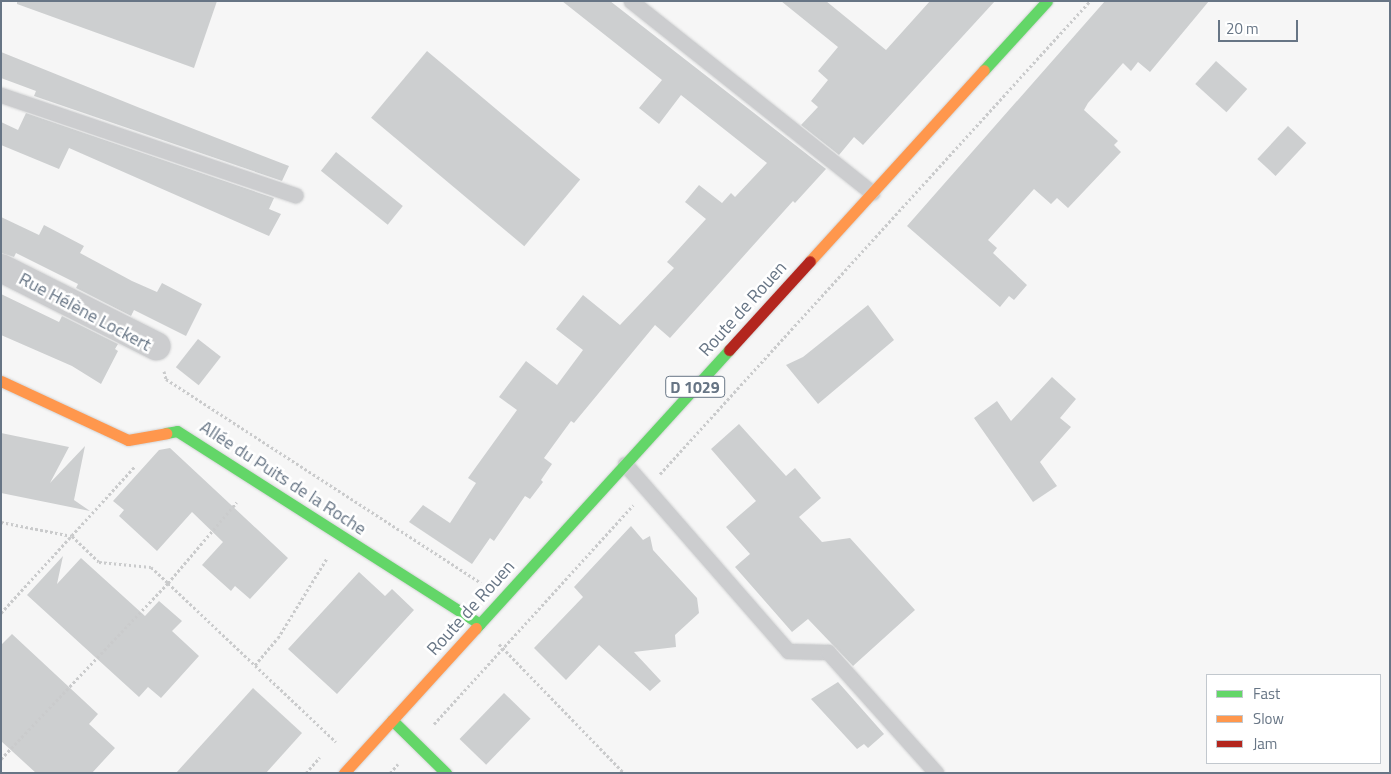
<!DOCTYPE html>
<meta charset="utf-8">
<style>
body{margin:0}
#map{position:relative;width:1391px;height:774px;overflow:hidden;background:#f6f6f6;font-family:"Titillium Web",sans-serif}
div>[style]{position:absolute}
.building>*{inset:0;background:#cdcfd0;transform-origin:0 0}
.path>*{height:3px;margin-top:-1.5px;transform-origin:0;background:repeating-linear-gradient(90deg,#cacbcc 0 2.5px,transparent 0 5px)}
.roads{filter:drop-shadow(0 0 1px #d2d3d4) drop-shadow(0 0 1px #d2d3d4)}
.lane>*{height:15px;margin:-7.5px;padding:0 7.5px;transform-origin:7.5px;border-radius:7.5px;background:#cccdcf}
.street>*{height:28px;margin:-14px;padding:0 14px;transform-origin:14px;border-radius:14px;background:#cccdcf}
.fast>*{height:11px;margin:-5.5px;padding:0 5.5px;transform-origin:5.5px;border-radius:5.5px;background:#63d668}
.slow>*{height:11px;margin:-5.5px;padding:0 5.5px;transform-origin:5.5px;border-radius:5.5px;background:#ff974d}
.jam>*{height:11px;margin:-5.5px;padding:0 5.5px;transform-origin:5.5px;border-radius:5.5px;background:#b3261e}
span{translate:-50% -50%;white-space:nowrap;text-align:center;line-height:1.15;-webkit-text-stroke:5px #fff;paint-order:stroke}
.shield-label span{padding:1px 4px;background:#fff;border:1px solid;border-radius:4px;-webkit-text-stroke-width:0}
.shield-label{font-size:16px;color:#677585;font-weight:700}
.street-label{font-size:18px;color:#677585}
.frame{position:absolute;inset:0;border:2px solid #677585;pointer-events:none}
.legend{position:absolute;left:1206px;top:674px;width:175px;height:90px;box-sizing:border-box;background:#fff;border:1px solid #c2c8ce;margin:0;padding:6px 9px;list-style:none;font-size:15px;color:#677585}
.legend li{display:flex;align-items:center;gap:10px;height:25px}
.legend b{width:25px;border:1px solid #c2c8ce}
.scale{position:absolute;left:1218px;top:20px;width:80px;height:22px;box-sizing:border-box;border:2px solid #677585;border-top:0;padding-left:6px;font-size:15px;line-height:18px;white-space:nowrap;color:#677585;-webkit-text-stroke:4px #fff;paint-order:stroke}
</style>
<div id="map">
<div class="building">
<div style="clip-path:polygon(17px 1px,217px 1px,194px 68px,17px 4px)"></div>
<div style="clip-path:polygon(562px 1px,610px 1px,826px 169px,795px 203px,793px 201px,670px 338px,655px 325px,574px 423px,571px 421px,544px 458px,552px 464px,541px 480px,543px 482px,530px 499px,525px 496px,494px 541px,490px 538px,472px 564px,409px 522px,423px 505px,450px 523px,476px 483px,468px 478px,517px 410px,499px 397px,526px 361px,557px 385px,583px 350px,556px 329px,583px 295px,620px 325px,674px 268px,667px 262px,706px 219px,685px 202px,699px 185px,722px 203px,731px 193px,735px 197px,767px 163px,681px 95px,659px 124px,639px 108px,662px 80px)"></div>
<div style="clip-path:polygon(781px 1px,826px 1px,886px 50px,930px 1px,995px 1px,863px 145px,854px 137px,839px 155px,801px 125px,818px 107px,811px 101px,828px 80px,818px 71px,838px 47px)"></div>
<div style="clip-path:polygon(1105px 1px,1209px 1px,1150px 72px,1138px 62px,1131px 71px,1123px 63px,1088px 103px,1084px 110px,1118px 141px,1114px 145px,1121px 152px,1068px 208px,1057px 198px,1051px 204px,1034px 189px,988px 240px,997px 248px,993px 253px,1027px 285px,1014px 300px,1009px 296px,1000px 307px,907px 226px)"></div>
<div style="left:427px;top:51px;width:200px;height:87px;rotate:40deg"></div>
<div style="clip-path:polygon(1px 52px,140px 108px,289px 166px,282px 181px,34px 96px,36px 91px,1px 78px)"></div>
<div style="left:1216px;top:61px;width:42px;height:31px;rotate:42deg"></div>
<div style="clip-path:polygon(26px 113px,274px 198px,269px 209px,281px 214px,269px 236px,69px 148px,59px 169px,1px 145px,1px 122px,18px 130px)"></div>
<div style="left:1288px;top:126px;width:25px;height:45px;rotate:43deg"></div>
<div style="left:336px;top:152px;width:86px;height:24px;rotate:39deg"></div>
<div style="clip-path:polygon(1px 217px,39px 235px,44px 225px,84px 246px,80px 253px,132px 281px,157px 292px,162px 283px,202px 304px,186px 336px,134px 310px,131px 316px,76px 288px,78px 284px,16px 253px,14px 257px,1px 253px)"></div>
<div style="clip-path:polygon(1px 294px,59px 322px,62px 316px,118px 344px,115px 349px,118px 351px,101px 384px,72px 366px,1px 335px)"></div>
<div style="clip-path:polygon(868px 305px,894px 340px,818px 404px,786px 365px,803px 357px)"></div>
<div style="left:198px;top:339px;width:29px;height:36px;rotate:38deg"></div>
<div style="clip-path:polygon(1052px 377px,1076px 399px,1060px 418px,1071px 427px,1040px 462px,1057px 486px,1033px 502px,974px 418px,997px 401px,1011px 421px)"></div>
<div style="clip-path:polygon(739px 424px,786px 476px,795px 468px,821px 498px,799px 517px,822px 542px,850px 538px,915px 610px,853px 666px,808px 619px,792px 632px,735px 567px,750px 554px,726px 527px,756px 501px,711px 449px)"></div>
<div style="clip-path:polygon(1px 433px,69px 447px,50px 483px,85px 446px,74px 500px,90px 511px,1px 493px)"></div>
<div style="clip-path:polygon(170px 448px,288px 558px,250px 599px,235px 586px,231px 591px,202px 565px,223px 542px,192px 512px,157px 551px,119px 516px,124px 510px,113px 501px,159px 450px)"></div>
<div style="clip-path:polygon(631px 526px,643px 540px,650px 536px,653px 550px,697px 598px,699px 613px,675px 635px,676px 647px,634px 652px,661px 681px,650px 691px,599px 645px,566px 680px,534px 648px,583px 597px,574px 587px)"></div>
<div style="clip-path:polygon(63px 556px,57px 584px,81px 558px,145px 616px,159px 601px,182px 621px,172px 631px,199px 656px,161px 698px,148px 687px,139px 697px,27px 595px)"></div>
<div style="clip-path:polygon(359px 572px,385px 596px,392px 589px,414px 610px,337px 694px,288px 649px)"></div>
<div style="clip-path:polygon(12px 634px,98px 714px,89px 724px,115px 748px,92px 773px,36px 773px,1px 741px,1px 645px)"></div>
<div style="clip-path:polygon(838px 682px,884px 734px,868px 748px,864px 744px,857px 749px,811px 699px)"></div>
<div style="clip-path:polygon(253px 688px,302px 733px,266px 773px,176px 773px)"></div>
<div style="left:504px;top:693px;width:37px;height:64px;rotate:44deg"></div>
</div>
<div class="path">
<div style="left:164px;top:371px;width:8px;rotate:76deg"></div>
<div style="left:166px;top:379px;width:375px;rotate:32.9deg"></div>
<div style="left:660px;top:474px;width:639px;rotate:-47.73deg"></div>
<div style="left:1px;top:522px;width:72px;rotate:11.2deg"></div>
<div style="left:72px;top:536px;width:37px;rotate:44deg"></div>
<div style="left:99px;top:562px;width:52px;rotate:5.5deg"></div>
<div style="left:151px;top:567px;width:23px;rotate:43deg"></div>
<div style="left:168px;top:583px;width:106px;rotate:-49.6deg"></div>
<div style="left:1px;top:613px;width:199px;rotate:-47.6deg"></div>
<div style="left:499px;top:644px;width:180px;rotate:45.9deg"></div>
<div style="left:255px;top:665px;width:35px;rotate:-50deg"></div>
<div style="left:278px;top:638px;width:94px;rotate:-58.5deg"></div>
<div style="left:434px;top:724px;width:296px;rotate:-47.7deg"></div>
<div style="left:1px;top:759px;width:243px;rotate:-46.5deg"></div>
<div style="left:168px;top:583px;width:231px;rotate:43.4deg"></div>
<div style="left:306px;top:773px;width:21px;rotate:-49deg"></div>
<div style="left:390px;top:773px;width:12px;rotate:-48deg"></div>
</div>
<div class="roads">
<div class="lane">
<div style="left:631px;top:1px;width:308px;rotate:38.5deg"></div>
<div style="left:1px;top:95px;width:311px;rotate:18.8deg"></div>
<div style="left:625px;top:464px;width:248px;rotate:48.9deg"></div>
<div style="left:788px;top:651px;width:40px;rotate:1.4deg"></div>
<div style="left:828px;top:652px;width:162px;rotate:48.2deg"></div>
</div>
<div class="street">
<div style="left:1px;top:268px;width:174px;rotate:26.7deg"></div>
</div>
<div class="fast">
<div style="left:984px;top:70px;width:93px;rotate:-47.6deg"></div>
<div style="left:166px;top:433px;width:11px;rotate:-10deg"></div>
<div style="left:177px;top:431px;width:359px;rotate:32.5deg"></div>
<div style="left:476px;top:628px;width:376px;rotate:-47.7deg"></div>
<div style="left:392px;top:720px;width:76px;rotate:44.5deg"></div>
</div>
<div class="slow">
<div style="left:810px;top:261px;width:258px;rotate:-47.7deg"></div>
<div style="left:1px;top:381px;width:140px;rotate:24.9deg"></div>
<div style="left:128px;top:440px;width:39px;rotate:-10deg"></div>
<div style="left:344px;top:773px;width:196px;rotate:-47.7deg"></div>
</div>
<div class="jam">
<div style="left:729px;top:350px;width:120px;rotate:-47.7deg"></div>
</div>
</div>
<div class="shield-label">
<span style="left:695px;top:387px">D 1029</span>
</div>
<div class="street-label">
<span style="left:743px;top:309px;rotate:-48deg">Route de Rouen</span>
<span style="left:85px;top:312px;rotate:28deg">Rue Hélène Lockert</span>
<span style="left:283px;top:478px;rotate:33deg">Allée du Puits de la Roche</span>
<span style="left:471px;top:608px;rotate:-48deg">Route de Rouen</span>
</div>
<div class="frame"></div>
<ul class="legend">
<li><b style="height:6px;background:#63d668"></b>Fast</li>
<li><b style="height:6px;background:#ff974d"></b>Slow</li>
<li><b style="height:6px;background:#b3261e"></b>Jam</li>
</ul>
<div class="scale">20 m</div>
</div>
